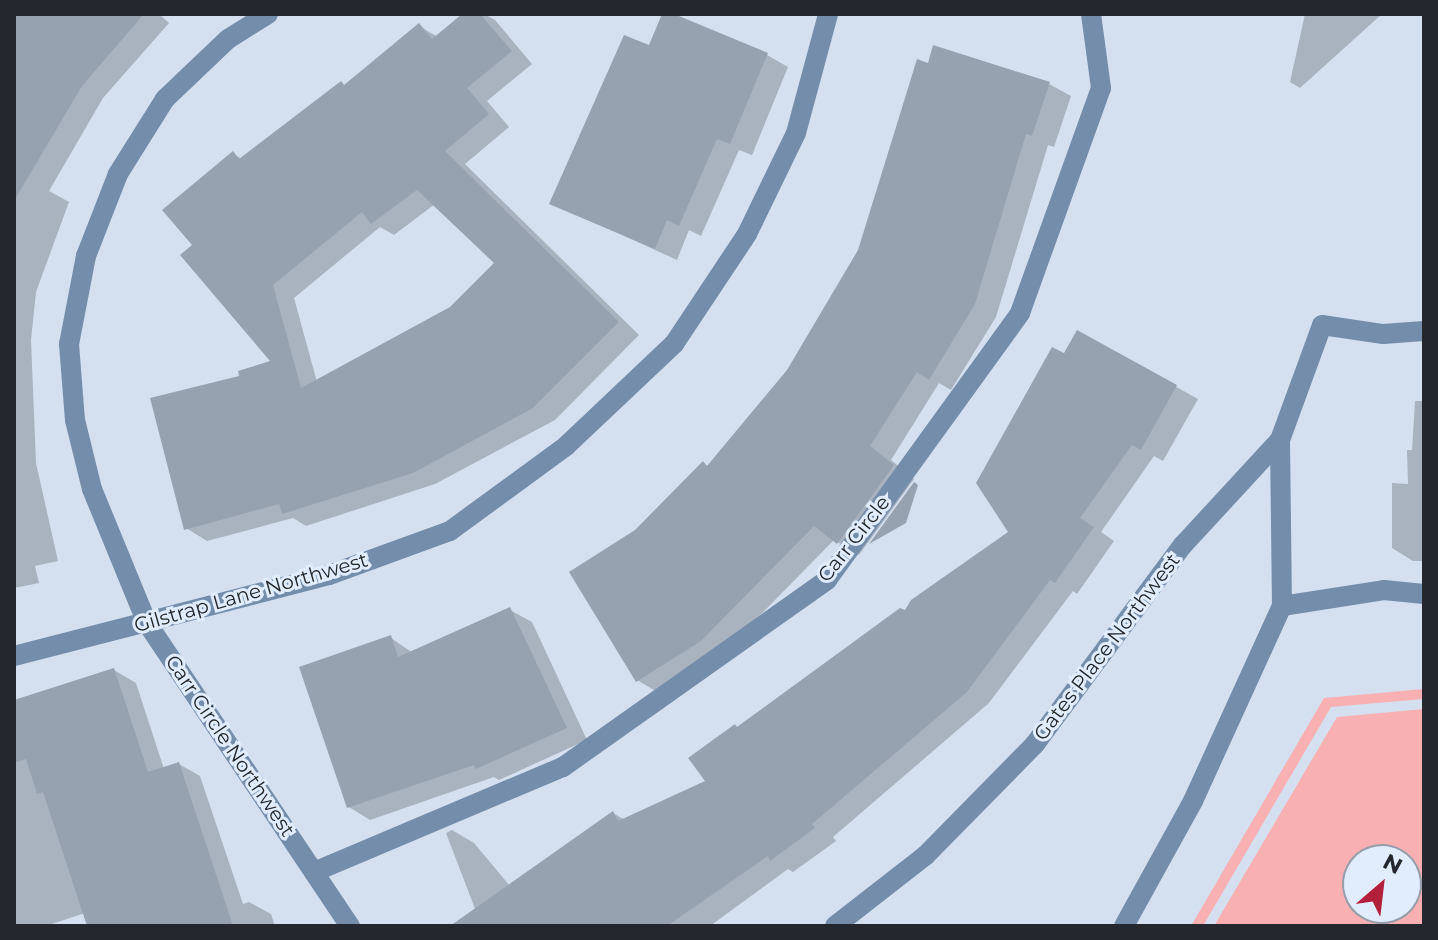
<!DOCTYPE html>
<html>
<head>
<meta charset="utf-8">
<style>
	body { margin:0 }
	#map { position:relative; width:1438px; height:940px; overflow:hidden; background:#d4e0f0; font-family:Montserrat,sans-serif }
	div>[style] { position:absolute }
	.green>* { inset:0; background:#f9b0b2 }
	.shadow>* { inset:0; background:#0003 }
	.building>* { inset:0; background:#97a2b1 }
	.minor>* { height:20px; margin:-10px; padding:0 10px; transform-origin:10px; border-radius:10px; background:#748dab }
	span { translate:-50% -50%; white-space:nowrap; text-align:center; line-height:1.15; -webkit-text-stroke:6px #e1edfd; paint-order:stroke }
	.street-label { font-size:20px; color:#24282e }
	.frame { position:absolute; inset:0; border:16px solid #24282e; pointer-events:none }
	.north { position:absolute; left:1342px; top:844px; width:80px; height:80px; box-sizing:border-box; background:#e1edfd; border:2px solid #959eaa; border-radius:50%; rotate:28deg; font-size:22px; font-weight:700; line-height:32px; text-align:center; color:#24282e }
	.north::after { content:''; display:block; margin:auto; width:28px; height:36px; background:#b2203b; clip-path:polygon(50% 0,100% 100%,50% 72%,0 100%) }
</style>
</head>
<body>
<div id="map">
	<div class="green">
		<i style="clip-path:polygon(1424px 689px,1424px 699px,1331px 707px,1203px 926px,1191px 926px,1324px 698px)"></i>
		<i style="clip-path:polygon(evenodd,1424px 709px,1424px 926px,1214px 926px,1337px 717px,1424px 709px,1358px 860px,1406px 860px,1406px 908px,1358px 908px,1358px 860px)"></i>
	</div>
	<div class="shadow">
		<i style="clip-path:polygon(14px 14px,159px 14px,169px 23px,103px 98px,49px 191px,69px 202px,36px 292px,31px 340px,36px 463px,58px 561px,35px 566px,39px 583px,14px 588px)"></i>
		<i style="clip-path:polygon(evenodd,465px 14px,484px 14px,495px 20px,532px 64px,487px 101px,509px 127px,465px 164px,639px 335px,555px 420px,435px 484px,306px 526px,293px 518px,207px 541px,186px 528px,242px 377px,273px 362px,194px 245px,233px 154px,242px 159px,346px 86px,419px 26px,438px 37px,465px 14px,435px 204px,496px 263px,451px 309px,317px 382px,294px 298px,380px 227px,394px 235px,435px 204px)"></i>
		<i style="clip-path:polygon(664px 14px,767px 55px,788px 67px,752px 155px,739px 150px,701px 236px,689px 230px,677px 260px,552px 203px,650px 48px)"></i>
		<i style="clip-path:polygon(1305px 14px,1382px 14px,1300px 88px,1290px 82px)"></i>
		<i style="clip-path:polygon(1049px 84px,1071px 96px,1054px 147px,1048px 145px,996px 317px,951px 390px,939px 383px,891px 460px,914px 479px,859px 555px,834px 540px,723px 653px,659px 693px,637px 680px,636px 531px,703px 464px,709px 467px)"></i>
		<i style="clip-path:polygon(1078px 332px,1198px 399px,1163px 461px,1154px 456px,1101px 532px,1114px 541px,1077px 594px,1073px 591px,989px 703px,833px 837px,836px 841px,793px 872px,788px 869px,710px 926px,447px 926px,477px 914px,446px 833px,452px 830px,474px 843px,510px 886px,613px 813px,625px 820px,708px 781px,738px 728px,906px 613px,1010px 532px,1065px 356px)"></i>
		<i style="clip-path:polygon(1415px 401px,1424px 401px,1424px 561px,1413px 561px,1392px 548px,1392px 483px,1408px 484px,1407px 450px,1412px 450px)"></i>
		<i style="clip-path:polygon(510px 610px,532px 622px,587px 740px,499px 780px,494px 777px,370px 820px,349px 807px,391px 638px,413px 653px)"></i>
		<i style="clip-path:polygon(114px 670px,136px 683px,164px 769px,179px 764px,200px 776px,243px 904px,249px 902px,271px 914px,275px 926px,125px 926px,118px 902px,46px 926px,14px 926px,14px 702px)"></i>
	</div>
	<div class="building">
		<i style="clip-path:polygon(14px 14px,144px 14px,82px 86px,14px 201px)"></i>
		<i style="clip-path:polygon(evenodd,462px 14px,480px 14px,512px 51px,467px 88px,489px 114px,445px 151px,619px 322px,533px 408px,413px 473px,282px 514px,279px 504px,184px 530px,150px 398px,239px 376px,238px 371px,270px 361px,180px 255px,192px 245px,162px 210px,233px 151px,239px 159px,341px 81px,344px 85px,419px 23px,432px 39px,462px 14px,417px 190px,494px 263px,450px 307px,301px 388px,273px 285px,362px 212px,371px 224px,417px 190px)"></i>
		<i style="clip-path:polygon(662px 14px,674px 14px,768px 53px,730px 144px,717px 139px,679px 226px,667px 220px,655px 249px,549px 204px,624px 35px,649px 45px)"></i>
		<i style="clip-path:polygon(933px 45px,1050px 82px,1032px 136px,1026px 134px,975px 304px,929px 380px,917px 372px,870px 446px,894px 465px,837px 544px,814px 526px,701px 641px,636px 682px,569px 572px,635px 530px,703px 461px,707px 466px,787px 370px,858px 250px,917px 59px,928px 63px)"></i>
		<i style="clip-path:polygon(1077px 330px,1177px 385px,1141px 450px,1132px 445px,1080px 518px,1094px 527px,1055px 583px,1050px 580px,967px 692px,812px 824px,815px 828px,770px 861px,768px 856px,667px 926px,450px 926px,613px 811px,618px 821px,705px 781px,688px 758px,735px 724px,737px 727px,900px 608px,905px 610px,911px 600px,1008px 532px,976px 483px,1052px 347px,1064px 353px)"></i>
		<i style="clip-path:polygon(914px 482px,918px 485px,906px 523px,869px 544px)"></i>
		<i style="clip-path:polygon(510px 607px,567px 728px,476px 769px,474px 765px,347px 808px,299px 667px,391px 635px,398px 657px)"></i>
		<i style="clip-path:polygon(114px 668px,148px 772px,179px 762px,233px 926px,87px 926px,43px 792px,37px 794px,26px 759px,14px 763px,14px 700px)"></i>
	</div>
	<div class="minor">
		<i style="left:268px;top:14px;width:47px;rotate:148deg"></i>
		<i style="left:228px;top:39px;width:87px;rotate:136.4deg"></i>
		<i style="left:165px;top:99px;width:89px;rotate:122.1deg"></i>
		<i style="left:118px;top:174px;width:88px;rotate:111.3deg"></i>
		<i style="left:86px;top:256px;width:90px;rotate:100.9deg"></i>
		<i style="left:69px;top:344px;width:76px;rotate:85.5deg"></i>
		<i style="left:75px;top:420px;width:71px;rotate:76.2deg"></i>
		<i style="left:92px;top:489px;width:145px;rotate:67.7deg"></i>
		<i style="left:147px;top:623px;width:365px;rotate:56.2deg"></i>
		<i style="left:1282px;top:606px;width:103px;rotate:-8.9deg"></i>
		<i style="left:1384px;top:590px;width:40px;rotate:5.7deg"></i>
		<i style="left:14px;top:656px;width:325px;rotate:-14.4deg"></i>
		<i style="left:329px;top:575px;width:129px;rotate:-20deg"></i>
		<i style="left:450px;top:531px;width:144px;rotate:-36.2deg"></i>
		<i style="left:566px;top:446px;width:149px;rotate:-43.4deg"></i>
		<i style="left:674px;top:344px;width:132px;rotate:-56.4deg"></i>
		<i style="left:747px;top:234px;width:112px;rotate:-64.1deg"></i>
		<i style="left:796px;top:133px;width:123px;rotate:-74.9deg"></i>
		<i style="left:314px;top:872px;width:270px;rotate:-22.9deg"></i>
		<i style="left:563px;top:767px;width:324px;rotate:-35.3deg"></i>
		<i style="left:827px;top:580px;width:329px;rotate:-54.1deg"></i>
		<i style="left:1020px;top:313px;width:239px;rotate:-70.2deg"></i>
		<i style="left:1101px;top:88px;width:75px;rotate:-97.7deg"></i>
		<i style="left:835px;top:926px;width:114px;rotate:-37.9deg"></i>
		<i style="left:925px;top:856px;width:157px;rotate:-45.5deg"></i>
		<i style="left:1035px;top:744px;width:248px;rotate:-53.4deg"></i>
		<i style="left:1183px;top:545px;width:143px;rotate:-47.3deg"></i>
		<i style="left:1280px;top:440px;width:122px;rotate:-69.9deg"></i>
		<i style="left:1322px;top:325px;width:62px;rotate:8.4deg"></i>
		<i style="left:1383px;top:334px;width:41px;rotate:-4.2deg"></i>
		<i style="left:1124px;top:926px;width:143px;rotate:-61.1deg"></i>
		<i style="left:1193px;top:801px;width:214px;rotate:-65.5deg"></i>
		<i style="left:1282px;top:606px;width:166px;rotate:-90.7deg"></i>
	</div>
	<div class="street-label">
		<span style="left:854px;top:539px;rotate:-52deg">Carr Circle</span>
		<span style="left:251px;top:593px;rotate:-16deg">Gilstrap Lane Northwest</span>
		<span style="left:1107px;top:647px;rotate:-53deg">Gates Place Northwest</span>
		<span style="left:230px;top:746px;rotate:56deg">Carr Circle Northwest</span>
	</div>
	<div class="frame"></div>
	<div class="north">N</div>
</div>
</body>
</html>
